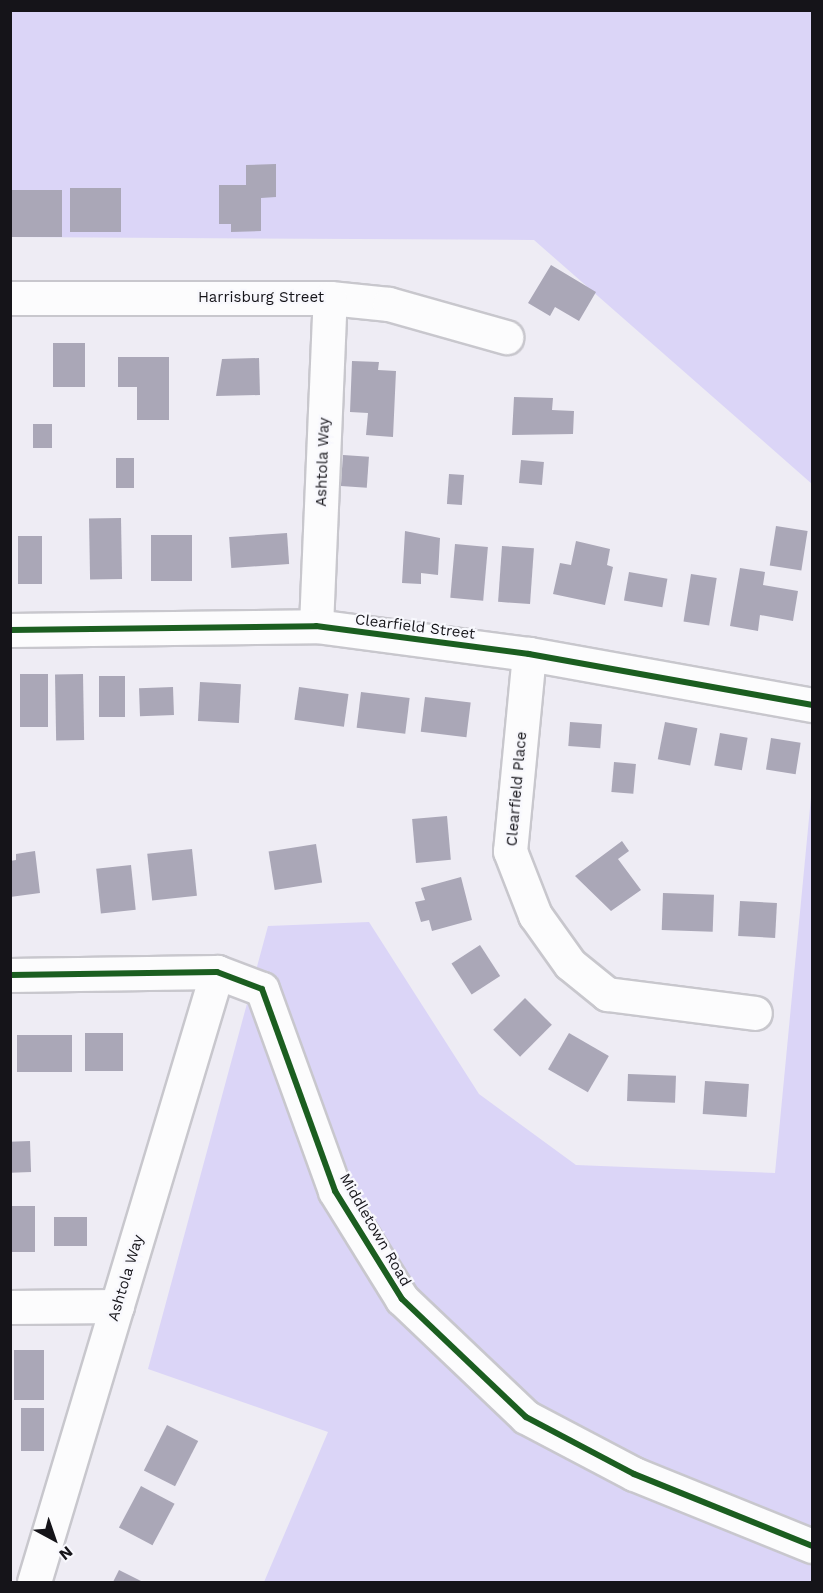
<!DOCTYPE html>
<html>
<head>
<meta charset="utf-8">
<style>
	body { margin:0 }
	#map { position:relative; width:823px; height:1593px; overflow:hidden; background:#eeecf4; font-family:"Work Sans",sans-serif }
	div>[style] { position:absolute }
	.green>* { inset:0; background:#dbd5f7 }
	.building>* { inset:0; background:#aaa7b7; transform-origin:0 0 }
	.roads { filter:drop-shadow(2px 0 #c8c7cd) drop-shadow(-2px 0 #c8c7cd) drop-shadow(0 2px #c8c7cd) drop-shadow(0 -2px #c8c7cd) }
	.minor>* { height:33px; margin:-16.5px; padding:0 16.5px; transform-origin:16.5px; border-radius:16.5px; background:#fcfcfd }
	.cycleway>* { height:6px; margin:-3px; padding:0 3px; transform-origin:3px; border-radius:3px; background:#1b5e20 }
	span { translate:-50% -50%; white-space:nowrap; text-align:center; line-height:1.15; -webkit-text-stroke:4.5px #f8f8fd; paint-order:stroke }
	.street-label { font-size:15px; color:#151419 }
	.frame { position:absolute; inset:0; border:12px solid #151419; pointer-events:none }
	.north { position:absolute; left:24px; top:1509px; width:60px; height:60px; -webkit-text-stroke:4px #f8f8fd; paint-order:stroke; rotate:140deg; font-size:16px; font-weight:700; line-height:24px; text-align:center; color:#151419 }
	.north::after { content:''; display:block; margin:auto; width:21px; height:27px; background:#151419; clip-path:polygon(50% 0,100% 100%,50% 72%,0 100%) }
</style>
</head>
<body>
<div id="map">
	<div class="green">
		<i style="clip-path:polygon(11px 11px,812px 11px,812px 484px,534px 240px,11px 237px)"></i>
		<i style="clip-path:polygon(812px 787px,812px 1582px,264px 1582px,328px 1432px,148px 1369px,268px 926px,369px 922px,479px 1094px,576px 1165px,775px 1173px)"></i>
	</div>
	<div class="building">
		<i style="clip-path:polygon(276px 164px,276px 197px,261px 198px,261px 231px,231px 232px,231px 224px,219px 224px,219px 185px,246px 185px,246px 165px)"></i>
		<i style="left:70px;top:188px;width:51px;height:44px"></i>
		<i style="left:10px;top:190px;width:52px;height:47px"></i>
		<i style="clip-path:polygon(551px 265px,596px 292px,579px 321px,555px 307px,550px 316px,528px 303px)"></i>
		<i style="left:85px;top:343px;width:44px;height:32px;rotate:90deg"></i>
		<i style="clip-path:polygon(118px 357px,169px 357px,169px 420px,137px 420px,137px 387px,118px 387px)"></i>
		<i style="clip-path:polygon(259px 358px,260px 395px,216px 396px,222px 359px)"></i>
		<i style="clip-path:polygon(352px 361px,379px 362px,378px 370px,396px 371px,393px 437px,366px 435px,368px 413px,350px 412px)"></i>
		<i style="clip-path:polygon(514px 397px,553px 398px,552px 410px,574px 411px,573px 434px,512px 435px)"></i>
		<i style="left:33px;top:424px;width:19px;height:24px"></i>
		<i style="left:343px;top:455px;width:26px;height:31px;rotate:4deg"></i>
		<i style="left:116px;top:458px;width:18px;height:30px"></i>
		<i style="left:521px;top:460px;width:23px;height:23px;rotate:5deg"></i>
		<i style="left:449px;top:474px;width:15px;height:30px;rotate:4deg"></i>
		<i style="left:121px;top:518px;width:61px;height:32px;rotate:89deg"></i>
		<i style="left:776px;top:526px;width:32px;height:40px;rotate:9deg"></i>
		<i style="clip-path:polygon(405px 531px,440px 538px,438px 575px,421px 573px,421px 584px,402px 583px)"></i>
		<i style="left:287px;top:533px;width:31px;height:58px;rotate:86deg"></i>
		<i style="left:151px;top:535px;width:41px;height:46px"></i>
		<i style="left:18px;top:536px;width:24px;height:48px"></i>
		<i style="clip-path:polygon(576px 541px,610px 549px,607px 565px,613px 567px,605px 605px,553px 594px,560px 563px,571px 565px)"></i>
		<i style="left:455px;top:544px;width:33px;height:54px;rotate:5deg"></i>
		<i style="left:502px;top:546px;width:32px;height:56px;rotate:4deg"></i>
		<i style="clip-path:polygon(740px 568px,765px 572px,763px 585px,798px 591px,793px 621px,760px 615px,758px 631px,730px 626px)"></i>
		<i style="left:629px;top:572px;width:39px;height:29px;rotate:10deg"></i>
		<i style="left:691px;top:574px;width:26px;height:48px;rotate:9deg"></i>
		<i style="left:20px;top:674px;width:28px;height:53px"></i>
		<i style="left:83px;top:674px;width:66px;height:28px;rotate:89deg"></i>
		<i style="left:99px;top:676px;width:26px;height:41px"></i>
		<i style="left:200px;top:682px;width:41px;height:39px;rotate:3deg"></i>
		<i style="left:173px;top:687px;width:28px;height:34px;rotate:88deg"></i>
		<i style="left:299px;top:687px;width:50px;height:33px;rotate:8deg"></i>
		<i style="left:361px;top:692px;width:49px;height:36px;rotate:7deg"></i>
		<i style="left:425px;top:697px;width:46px;height:35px;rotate:7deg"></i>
		<i style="left:570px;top:722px;width:32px;height:24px;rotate:4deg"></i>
		<i style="left:665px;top:722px;width:33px;height:38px;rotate:11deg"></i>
		<i style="left:720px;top:733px;width:28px;height:33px;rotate:10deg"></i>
		<i style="left:771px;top:738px;width:30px;height:32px;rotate:9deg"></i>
		<i style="left:614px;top:762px;width:22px;height:30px;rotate:5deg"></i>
		<i style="left:447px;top:816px;width:44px;height:35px;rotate:85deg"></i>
		<i style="clip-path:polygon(622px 841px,629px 851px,618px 859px,641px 890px,611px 911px,575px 876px)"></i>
		<i style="left:316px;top:844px;width:39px;height:48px;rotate:81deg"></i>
		<i style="left:192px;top:849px;width:47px;height:45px;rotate:84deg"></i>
		<i style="clip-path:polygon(35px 851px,40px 893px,10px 897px,10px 861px,16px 860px,16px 854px)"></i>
		<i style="left:131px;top:865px;width:45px;height:35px;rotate:84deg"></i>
		<i style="clip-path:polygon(461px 877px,472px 920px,432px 931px,429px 920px,421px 922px,415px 902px,425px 900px,421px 888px)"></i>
		<i style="left:663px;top:893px;width:51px;height:37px;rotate:2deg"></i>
		<i style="left:740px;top:901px;width:37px;height:35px;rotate:3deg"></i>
		<i style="left:480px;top:945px;width:37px;height:34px;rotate:57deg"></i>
		<i style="left:525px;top:998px;width:38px;height:45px;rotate:45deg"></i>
		<i style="left:85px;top:1033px;width:38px;height:38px"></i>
		<i style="left:569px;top:1033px;width:46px;height:42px;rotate:30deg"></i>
		<i style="left:17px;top:1035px;width:55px;height:37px"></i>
		<i style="left:628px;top:1074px;width:48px;height:27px;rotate:2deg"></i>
		<i style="left:705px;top:1081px;width:44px;height:33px;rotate:4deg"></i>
		<i style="left:30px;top:1141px;width:31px;height:20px;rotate:88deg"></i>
		<i style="left:10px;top:1206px;width:25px;height:46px"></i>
		<i style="left:54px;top:1217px;width:33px;height:29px"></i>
		<i style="left:14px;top:1350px;width:30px;height:50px"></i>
		<i style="left:21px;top:1408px;width:23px;height:43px"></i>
		<i style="left:167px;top:1425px;width:35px;height:51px;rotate:27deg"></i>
		<i style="left:141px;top:1486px;width:38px;height:47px;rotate:28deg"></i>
		<i style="clip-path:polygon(119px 1570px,143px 1582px,113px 1582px)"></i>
	</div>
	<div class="roads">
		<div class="minor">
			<i style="left:10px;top:298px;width:320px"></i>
			<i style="left:330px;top:298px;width:59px;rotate:5.8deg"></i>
			<i style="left:389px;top:304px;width:122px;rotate:15.8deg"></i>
			<i style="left:316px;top:626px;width:328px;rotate:-87.6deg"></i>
			<i style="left:10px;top:630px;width:306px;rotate:-0.7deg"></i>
			<i style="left:316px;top:626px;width:215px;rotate:7.5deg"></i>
			<i style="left:529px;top:654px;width:288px;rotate:10.2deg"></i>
			<i style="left:529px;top:654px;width:198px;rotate:95.5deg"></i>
			<i style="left:510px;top:851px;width:69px;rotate:68.7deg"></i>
			<i style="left:535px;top:915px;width:60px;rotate:54.5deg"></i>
			<i style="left:570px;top:964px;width:48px;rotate:39deg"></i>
			<i style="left:607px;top:994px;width:149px;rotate:7.3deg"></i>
			<i style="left:10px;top:975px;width:207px;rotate:-0.8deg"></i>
			<i style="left:217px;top:972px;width:48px;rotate:20.7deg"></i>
			<i style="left:262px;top:989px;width:215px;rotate:70.1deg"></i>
			<i style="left:335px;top:1191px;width:127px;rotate:58.2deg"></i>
			<i style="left:402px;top:1299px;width:171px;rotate:43.6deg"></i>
			<i style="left:526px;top:1417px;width:122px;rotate:27.8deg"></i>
			<i style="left:634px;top:1474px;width:192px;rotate:22deg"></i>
			<i style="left:10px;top:1307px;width:107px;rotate:-0.5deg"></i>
			<i style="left:34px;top:1582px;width:637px;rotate:-73.3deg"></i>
		</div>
	</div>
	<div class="cycleway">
		<i style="left:10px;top:630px;width:306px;rotate:-0.7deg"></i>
		<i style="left:316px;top:626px;width:215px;rotate:7.5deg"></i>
		<i style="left:529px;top:654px;width:288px;rotate:10.2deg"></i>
		<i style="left:10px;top:975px;width:207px;rotate:-0.8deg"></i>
		<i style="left:217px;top:972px;width:48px;rotate:20.7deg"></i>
		<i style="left:262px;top:989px;width:215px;rotate:70.1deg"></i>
		<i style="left:335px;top:1191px;width:127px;rotate:58.2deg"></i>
		<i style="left:402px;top:1299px;width:171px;rotate:43.6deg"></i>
		<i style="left:526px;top:1417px;width:122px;rotate:27.8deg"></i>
		<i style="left:634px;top:1474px;width:192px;rotate:22deg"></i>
	</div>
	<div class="street-label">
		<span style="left:261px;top:298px">Harrisburg Street</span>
		<span style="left:323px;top:462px;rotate:-88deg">Ashtola Way</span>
		<span style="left:415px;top:627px;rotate:7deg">Clearfield Street</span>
		<span style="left:517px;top:789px;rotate:-85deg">Clearfield Place</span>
		<span style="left:375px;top:1230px;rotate:60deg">Middletown Road</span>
		<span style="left:126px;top:1278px;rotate:-73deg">Ashtola Way</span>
	</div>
	<div class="frame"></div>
	<div class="north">N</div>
</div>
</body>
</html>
